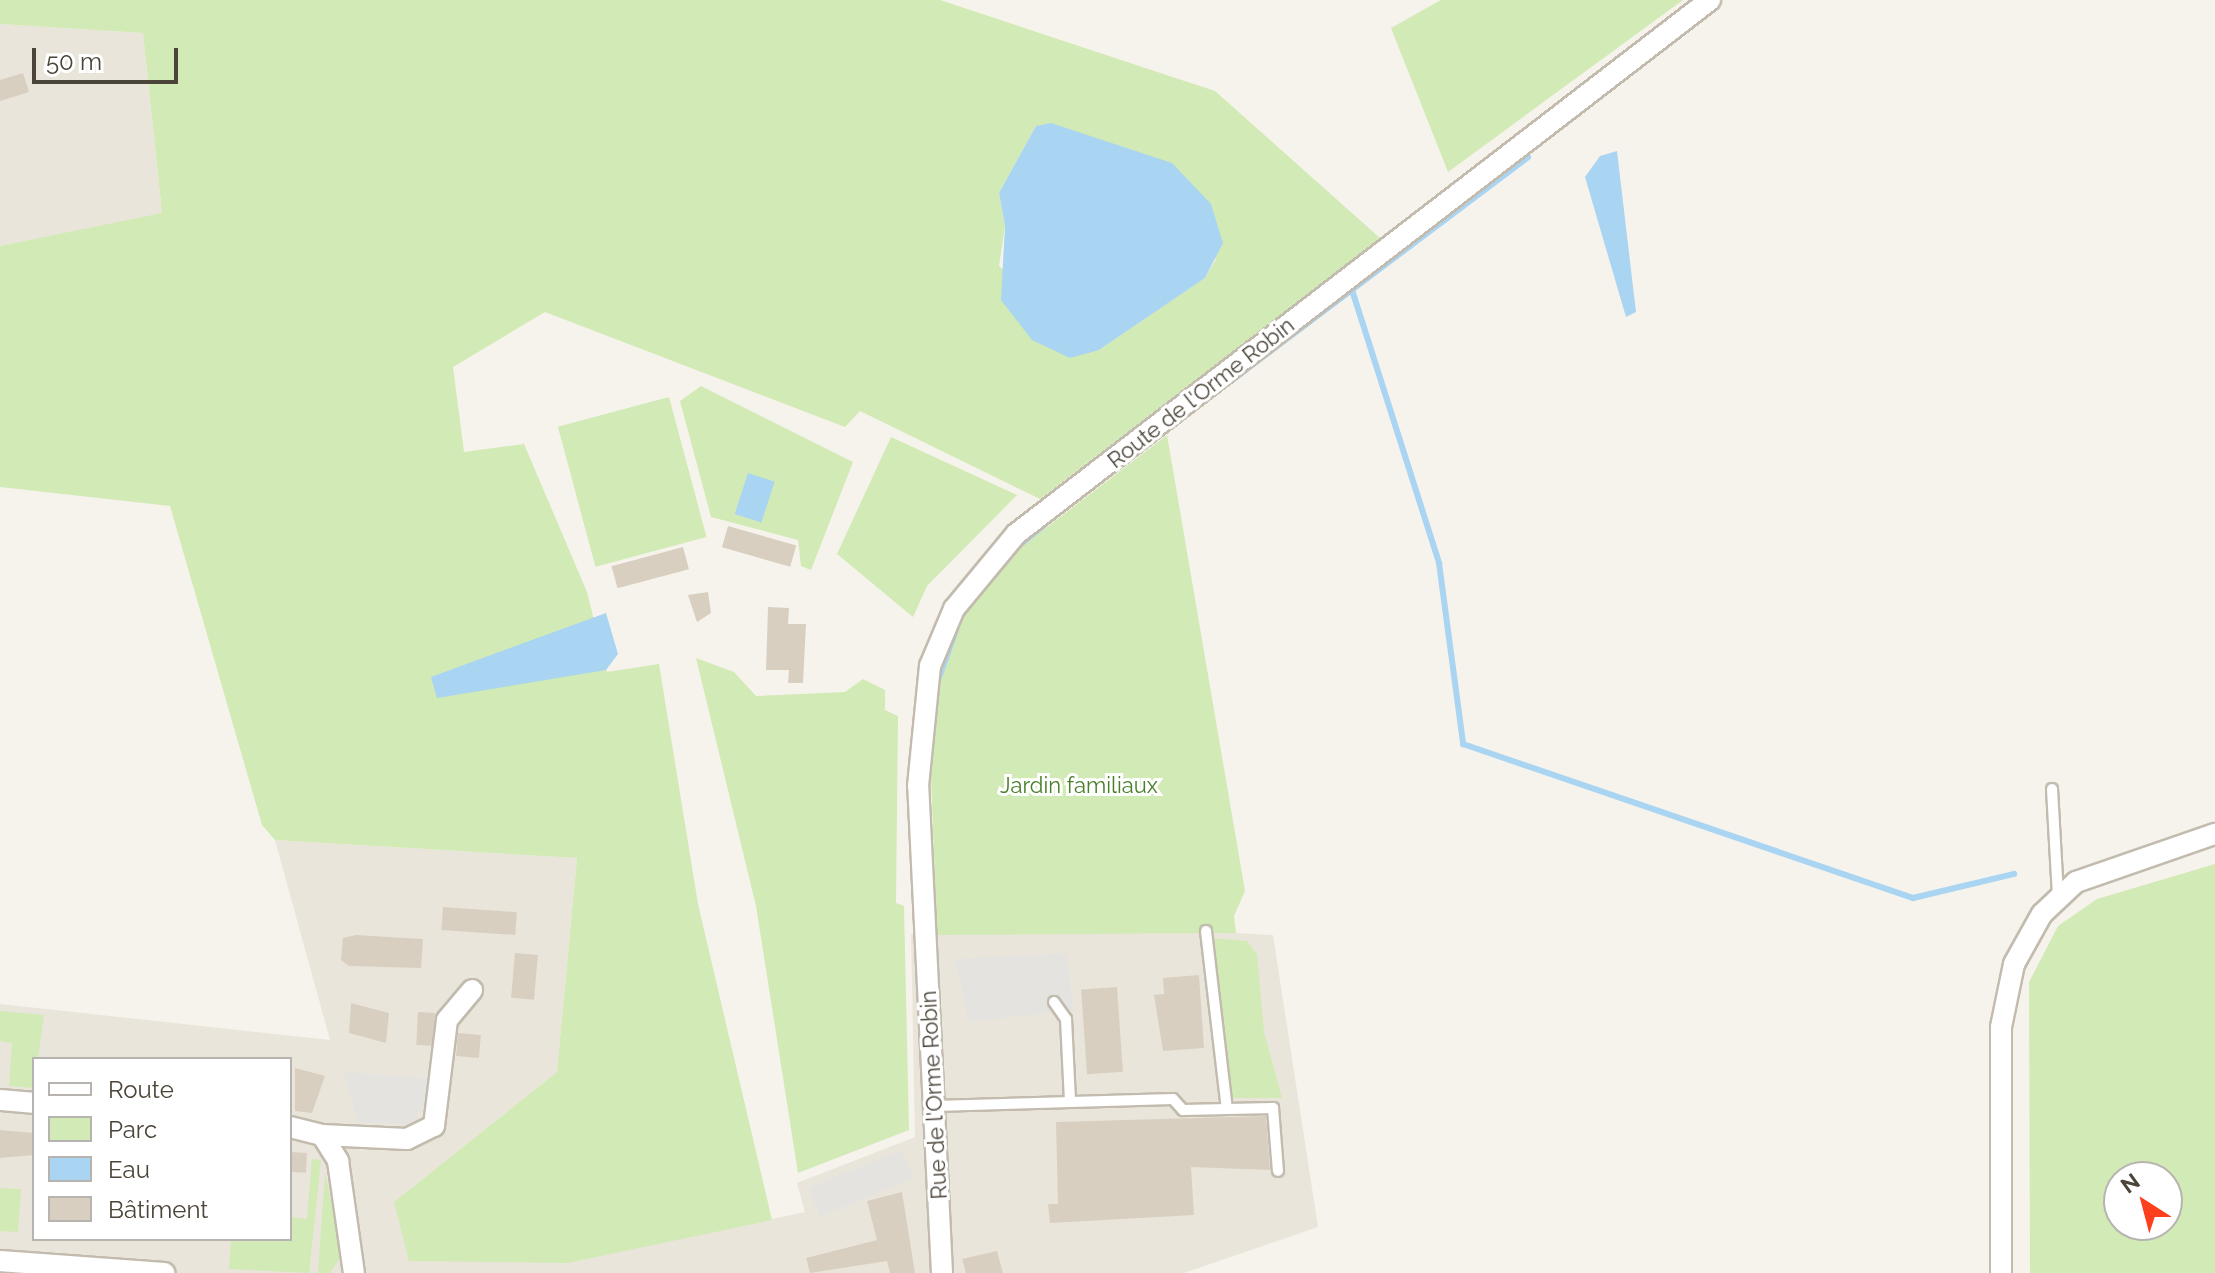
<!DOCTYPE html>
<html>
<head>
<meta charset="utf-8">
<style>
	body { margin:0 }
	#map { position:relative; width:2215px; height:1273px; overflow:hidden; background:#f6f3ec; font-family:Raleway,sans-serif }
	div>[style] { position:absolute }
	.residential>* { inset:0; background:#eae5da }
	.green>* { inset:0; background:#d2eab5; transform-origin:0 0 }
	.parking>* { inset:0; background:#e5e3e0; transform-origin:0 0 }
	.water>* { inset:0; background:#a9d4f2; transform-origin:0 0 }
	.stream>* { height:6px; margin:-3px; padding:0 3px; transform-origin:3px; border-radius:3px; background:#a9d4f2 }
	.building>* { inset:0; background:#d8cfc1; transform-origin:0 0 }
	.roads { filter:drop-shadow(2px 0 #c2bbae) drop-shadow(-2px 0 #c2bbae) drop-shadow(0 2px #c2bbae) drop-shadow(0 -2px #c2bbae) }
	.lane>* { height:10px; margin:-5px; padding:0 5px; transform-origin:5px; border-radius:5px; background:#fff }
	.street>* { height:20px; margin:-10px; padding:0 10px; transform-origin:10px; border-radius:10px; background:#fff }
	span { translate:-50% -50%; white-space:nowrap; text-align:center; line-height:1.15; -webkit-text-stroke:6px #fff; paint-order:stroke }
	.street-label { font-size:22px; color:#4b4439 }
	.park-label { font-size:22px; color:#4a7f2a }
	.legend { position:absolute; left:32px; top:1057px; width:260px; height:184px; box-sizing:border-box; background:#fff; border:2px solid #b7b4b0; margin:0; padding:10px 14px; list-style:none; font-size:24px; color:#4b4439 }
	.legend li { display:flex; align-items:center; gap:16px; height:40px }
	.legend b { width:40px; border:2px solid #b7b4b0 }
	.north { position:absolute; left:2103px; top:1161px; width:80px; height:80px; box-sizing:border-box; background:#fff; border:2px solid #b7b4b0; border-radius:50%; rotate:324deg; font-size:22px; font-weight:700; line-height:32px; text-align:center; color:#4b4439 }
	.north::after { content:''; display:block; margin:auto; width:28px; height:36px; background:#fc3f1d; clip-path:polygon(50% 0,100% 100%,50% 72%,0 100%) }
	.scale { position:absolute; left:32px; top:48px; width:146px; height:36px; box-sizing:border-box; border:4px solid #4b4439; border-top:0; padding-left:10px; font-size:24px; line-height:28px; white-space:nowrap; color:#4b4439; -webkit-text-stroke:6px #fff; paint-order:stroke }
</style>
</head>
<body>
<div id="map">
	<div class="residential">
		<i style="clip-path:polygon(0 24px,143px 33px,162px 214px,0 246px)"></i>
		<i style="clip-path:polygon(evenodd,275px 840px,577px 858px,557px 1072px,394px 1202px,568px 1263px,805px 1212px,797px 1183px,915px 1137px,911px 934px,1236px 933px,1273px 935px,1318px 1227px,1184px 1273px,0 1273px,0 1004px,330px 1040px,275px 840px,34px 1059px,290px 1059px,290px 1239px,34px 1239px,34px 1059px)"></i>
	</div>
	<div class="green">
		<i style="clip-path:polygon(evenodd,0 0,940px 0,1215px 91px,1380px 238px,1040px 499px,860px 411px,845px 427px,545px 312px,453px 367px,464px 452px,524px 444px,587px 592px,607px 672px,659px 664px,698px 904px,772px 1220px,568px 1263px,409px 1261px,394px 1202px,557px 1072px,577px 858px,275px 840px,262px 825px,170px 506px,0 487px,0 246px,162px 213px,143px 33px,0 24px,0 0,1036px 126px,1216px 259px,1205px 278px,1099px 350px,999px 266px,1005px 226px,999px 193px,1036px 126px)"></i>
		<i style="clip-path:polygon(1441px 0,1683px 0,1448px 172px,1391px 28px)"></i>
		<i style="clip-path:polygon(701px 386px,853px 462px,811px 570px,801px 566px,798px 540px,711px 517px,680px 401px)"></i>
		<i style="left:669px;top:397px;width:145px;height:115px;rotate:75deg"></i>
		<i style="clip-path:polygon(1167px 435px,1245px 891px,1234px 916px,1236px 933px,937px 935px,930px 750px,942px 672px,966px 612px,1012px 554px)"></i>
		<i style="clip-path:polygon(891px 437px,1017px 495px,927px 586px,913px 617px,837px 554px)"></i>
		<i style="clip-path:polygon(696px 658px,734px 672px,756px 696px,845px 692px,863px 679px,885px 690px,885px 710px,898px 716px,896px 903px,904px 906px,909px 1130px,798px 1173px,756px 906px)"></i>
		<i style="clip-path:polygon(evenodd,2215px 864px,2215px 1273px,2030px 1273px,2029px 982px,2058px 926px,2097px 899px,2215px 864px,2119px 1177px,2167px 1177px,2167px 1225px,2119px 1225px,2119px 1177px)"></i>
		<i style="clip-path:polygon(1210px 938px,1247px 941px,1257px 954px,1264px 1032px,1282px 1098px,1231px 1098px)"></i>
		<i style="clip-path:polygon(0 1011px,44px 1015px,34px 1088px,9px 1086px,12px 1043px,0 1041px)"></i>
		<i style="clip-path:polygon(312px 1159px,321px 1160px,309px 1273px,229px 1269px,231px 1239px,290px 1239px,290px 1217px,307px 1219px)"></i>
		<i style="clip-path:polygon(325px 1174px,343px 1254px,330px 1273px,318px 1273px)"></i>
		<i style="clip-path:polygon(0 1188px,21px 1189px,18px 1232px,0 1231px)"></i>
	</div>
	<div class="parking">
		<i style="clip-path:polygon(1067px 953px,1073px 1010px,969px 1022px,955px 959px)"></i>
		<i style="clip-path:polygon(344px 1072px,432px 1079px,430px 1111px,417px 1112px,416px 1125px,357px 1122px)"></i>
		<i style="left:902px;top:1150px;width:31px;height:101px;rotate:68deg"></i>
	</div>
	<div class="water">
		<i style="clip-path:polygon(1051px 123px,1172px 163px,1211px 204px,1223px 243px,1205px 278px,1099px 350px,1070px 358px,1032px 340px,1001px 300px,1005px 226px,999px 193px,1036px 126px)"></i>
		<i style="clip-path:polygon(1617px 151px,1636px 312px,1626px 317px,1585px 177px,1600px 156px)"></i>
		<i style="left:748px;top:473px;width:28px;height:43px;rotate:18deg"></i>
		<i style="clip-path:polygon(606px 613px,618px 654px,606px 670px,437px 698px,431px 677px)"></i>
	</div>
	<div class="stream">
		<i style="left:1352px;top:290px;width:287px;rotate:72.3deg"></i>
		<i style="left:1439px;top:563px;width:183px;rotate:82.4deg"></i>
		<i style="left:1463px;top:744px;width:476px;rotate:18.9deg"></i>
		<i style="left:1913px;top:898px;width:104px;rotate:-13.4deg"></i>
		<i style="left:1231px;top:381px;width:372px;rotate:-37deg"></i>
		<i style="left:1016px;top:548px;width:36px;rotate:-39deg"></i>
		<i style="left:938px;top:680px;width:53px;rotate:-70.2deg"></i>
	</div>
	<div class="building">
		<i style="clip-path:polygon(23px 73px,29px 92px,0 101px,0 80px)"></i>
		<i style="left:728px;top:526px;width:71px;height:22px;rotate:16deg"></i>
		<i style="left:683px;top:547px;width:23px;height:74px;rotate:75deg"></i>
		<i style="clip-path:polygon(708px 592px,711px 613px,697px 622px,688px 595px)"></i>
		<i style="clip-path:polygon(768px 607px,789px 608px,788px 624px,806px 624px,803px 683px,788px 683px,789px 670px,766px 670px)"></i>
		<i style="left:443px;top:907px;width:74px;height:23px;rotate:4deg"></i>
		<i style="clip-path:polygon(356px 935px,423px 939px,421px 968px,349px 966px,341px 960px,343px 938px)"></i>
		<i style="left:515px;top:953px;width:23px;height:45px;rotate:5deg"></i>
		<i style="clip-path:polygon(1199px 975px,1204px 1048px,1163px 1051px,1154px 995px,1164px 994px,1163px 978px)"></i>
		<i style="left:1117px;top:987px;width:85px;height:36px;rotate:86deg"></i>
		<i style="clip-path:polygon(351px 1003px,389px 1013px,386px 1043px,349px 1033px)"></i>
		<i style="left:418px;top:1012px;width:17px;height:33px;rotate:3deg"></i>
		<i style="left:458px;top:1033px;width:23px;height:23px;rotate:5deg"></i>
		<i style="clip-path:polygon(295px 1068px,325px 1076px,312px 1113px,295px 1111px)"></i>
		<i style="clip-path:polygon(1266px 1116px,1270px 1170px,1191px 1167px,1194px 1215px,1050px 1223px,1048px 1204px,1058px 1204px,1056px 1122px)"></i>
		<i style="clip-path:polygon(0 1130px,34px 1133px,34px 1155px,0 1158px)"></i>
		<i style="left:290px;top:1152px;width:17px;height:20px;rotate:3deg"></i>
		<i style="clip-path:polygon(902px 1192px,915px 1273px,890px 1273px,887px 1261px,810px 1273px,806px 1258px,877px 1240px,867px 1201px)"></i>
		<i style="clip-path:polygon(997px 1251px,1003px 1273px,966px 1273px,962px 1259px)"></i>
	</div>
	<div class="roads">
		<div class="lane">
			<i style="left:2052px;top:789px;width:107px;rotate:86.8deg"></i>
			<i style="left:1206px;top:931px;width:179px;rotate:83.3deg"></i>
			<i style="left:1054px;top:1002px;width:21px;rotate:55deg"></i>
			<i style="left:1066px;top:1019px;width:83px;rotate:87.2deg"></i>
			<i style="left:935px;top:1106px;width:238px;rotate:-1.7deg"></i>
			<i style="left:1173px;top:1099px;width:15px;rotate:48deg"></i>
			<i style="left:1183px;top:1110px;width:90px;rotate:-1.3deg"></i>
			<i style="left:1273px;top:1108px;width:63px;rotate:85.5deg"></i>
		</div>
		<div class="street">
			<i style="left:0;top:1100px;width:34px;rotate:5deg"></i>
			<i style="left:290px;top:1127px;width:33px;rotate:14deg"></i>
			<i style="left:322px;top:1135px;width:31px;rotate:58deg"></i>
			<i style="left:338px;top:1161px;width:113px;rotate:81.9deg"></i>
			<i style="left:322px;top:1135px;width:85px;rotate:2.7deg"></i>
			<i style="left:407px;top:1139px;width:30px;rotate:-26deg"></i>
			<i style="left:434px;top:1126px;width:107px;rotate:-83deg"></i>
			<i style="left:447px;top:1020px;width:39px;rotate:-50deg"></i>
			<i style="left:0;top:1261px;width:165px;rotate:4.2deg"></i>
			<i style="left:942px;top:1273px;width:488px;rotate:-92.8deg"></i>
			<i style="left:918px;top:786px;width:121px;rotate:-84.3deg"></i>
			<i style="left:930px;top:666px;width:62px;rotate:-67.2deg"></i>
			<i style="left:954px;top:609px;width:97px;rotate:-50.4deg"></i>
			<i style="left:1016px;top:534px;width:876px;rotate:-37.58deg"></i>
			<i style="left:2001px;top:1273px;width:246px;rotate:-90deg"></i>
			<i style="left:2001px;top:1027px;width:64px;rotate:-78.3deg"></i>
			<i style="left:2014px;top:964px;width:57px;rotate:-60.8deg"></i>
			<i style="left:2042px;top:914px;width:47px;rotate:-43.3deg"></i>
			<i style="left:2076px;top:882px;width:147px;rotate:-19.1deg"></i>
		</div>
	</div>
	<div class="street-label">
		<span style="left:1201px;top:393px;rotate:-38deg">Route de l'Orme Robin</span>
		<span style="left:934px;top:1095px;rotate:-93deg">Rue de l'Orme Robin</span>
	</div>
	<div class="park-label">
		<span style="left:1079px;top:786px">Jardin familiaux</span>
	</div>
	<ul class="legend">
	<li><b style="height:10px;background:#fff"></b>Route</li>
	<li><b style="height:22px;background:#d2eab5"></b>Parc</li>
	<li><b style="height:22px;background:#a9d4f2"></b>Eau</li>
	<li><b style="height:22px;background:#d8cfc1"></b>Bâtiment</li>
	</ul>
	<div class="north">N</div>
	<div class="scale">50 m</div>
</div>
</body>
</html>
